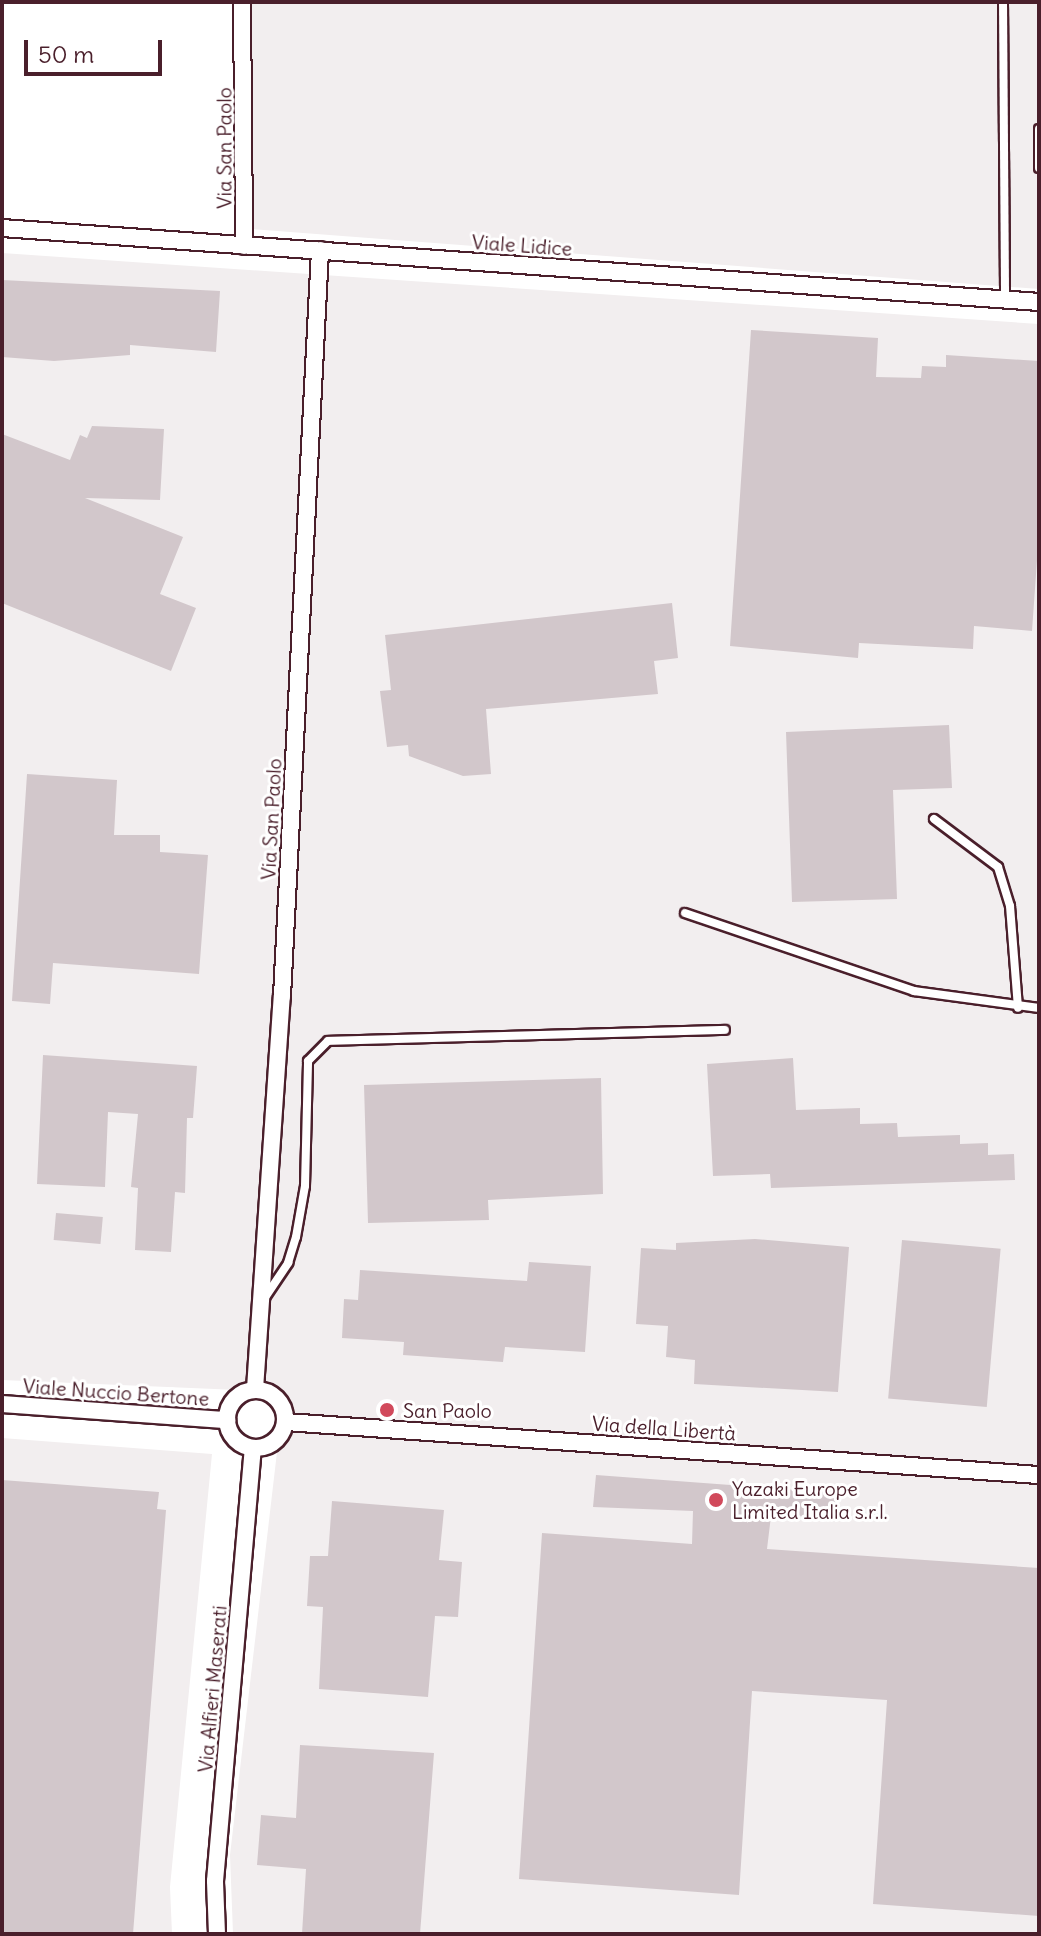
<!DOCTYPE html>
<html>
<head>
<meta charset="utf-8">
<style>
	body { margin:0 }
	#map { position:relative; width:1041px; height:1936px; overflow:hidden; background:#fff; font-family:Delius,sans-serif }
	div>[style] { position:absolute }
	.built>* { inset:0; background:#f2eeef }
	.building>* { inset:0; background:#d2c7cb; transform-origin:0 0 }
	.roads { filter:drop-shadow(2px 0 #4a1f2b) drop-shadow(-2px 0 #4a1f2b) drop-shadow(0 2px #4a1f2b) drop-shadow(0 -2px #4a1f2b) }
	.lane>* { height:8px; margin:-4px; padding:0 4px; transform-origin:4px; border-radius:4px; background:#fff }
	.street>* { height:16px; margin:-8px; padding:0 8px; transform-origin:8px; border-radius:8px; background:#fff }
	.street>.ring { margin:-8px; padding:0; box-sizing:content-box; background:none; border:16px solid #fff; border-radius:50% }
	.dots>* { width:22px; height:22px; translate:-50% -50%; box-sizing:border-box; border:4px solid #fff; border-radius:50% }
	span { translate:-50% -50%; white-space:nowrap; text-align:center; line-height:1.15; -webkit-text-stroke:6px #fff; paint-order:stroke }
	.street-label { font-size:20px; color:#4a1f2b }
	.poi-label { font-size:20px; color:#4a1f2b }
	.left { translate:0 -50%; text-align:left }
	.frame { position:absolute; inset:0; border:4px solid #4a1f2b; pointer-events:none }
	.scale { position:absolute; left:24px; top:40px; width:138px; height:36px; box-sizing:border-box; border:4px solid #4a1f2b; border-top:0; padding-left:10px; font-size:24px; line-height:28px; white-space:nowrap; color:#4a1f2b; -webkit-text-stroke:6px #fff; paint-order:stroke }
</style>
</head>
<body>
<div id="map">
	<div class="built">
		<i style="clip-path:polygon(252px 2px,1039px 2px,1039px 289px,252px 229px)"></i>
		<i style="clip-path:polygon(2px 253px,1039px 324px,1039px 1934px,233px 1934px,230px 1855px,284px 1392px,2px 1380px)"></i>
		<i style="clip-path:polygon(2px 1438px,212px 1454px,170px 1887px,172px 1934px,2px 1934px)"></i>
	</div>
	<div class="building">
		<i style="clip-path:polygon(2px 280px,220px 291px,216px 352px,130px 345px,130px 355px,54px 361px,2px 357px)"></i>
		<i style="clip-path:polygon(751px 330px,878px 338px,876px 377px,921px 378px,922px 366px,946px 367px,946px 355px,1039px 361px,1039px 532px,1032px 631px,974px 626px,973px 649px,859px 643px,858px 658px,730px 646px)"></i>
		<i style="clip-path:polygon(92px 426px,164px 429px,160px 500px,85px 498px,183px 537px,160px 594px,196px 608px,171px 671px,2px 603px,2px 434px,70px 460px,80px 435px,87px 438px)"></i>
		<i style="clip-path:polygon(672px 603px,678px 658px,654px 661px,658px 694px,486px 709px,491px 774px,463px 776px,409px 756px,408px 745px,387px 747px,380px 691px,391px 690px,385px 635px)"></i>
		<i style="clip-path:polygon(949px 725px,952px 788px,893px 790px,897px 899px,792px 902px,786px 732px)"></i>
		<i style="clip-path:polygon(27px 774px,117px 780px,114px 835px,160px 835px,160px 852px,208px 855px,199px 974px,53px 963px,50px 1004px,12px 1001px)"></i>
		<i style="clip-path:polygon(43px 1055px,197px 1066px,193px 1118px,187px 1118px,185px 1193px,175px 1192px,171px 1252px,135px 1250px,138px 1188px,131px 1187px,138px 1114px,108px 1112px,105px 1187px,37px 1184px)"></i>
		<i style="clip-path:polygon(793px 1058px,796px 1110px,860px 1108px,860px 1124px,897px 1123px,898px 1137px,960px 1135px,960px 1144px,988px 1143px,988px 1155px,1014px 1154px,1015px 1180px,771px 1188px,770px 1174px,713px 1176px,707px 1064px)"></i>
		<i style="clip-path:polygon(601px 1078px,603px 1194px,488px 1200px,489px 1220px,368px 1223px,364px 1085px)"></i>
		<i style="left:56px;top:1213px;width:47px;height:27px;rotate:5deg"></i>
		<i style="clip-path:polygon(755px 1239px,849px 1247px,838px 1392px,694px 1384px,695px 1360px,666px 1357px,668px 1326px,636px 1324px,641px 1248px,676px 1250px,676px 1243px)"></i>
		<i style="left:902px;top:1240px;width:99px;height:159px;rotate:5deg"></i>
		<i style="clip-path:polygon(529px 1262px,591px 1266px,585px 1352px,505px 1347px,503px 1362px,403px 1355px,404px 1342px,342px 1338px,344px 1299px,358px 1300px,360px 1270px,527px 1281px)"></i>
		<i style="clip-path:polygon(596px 1475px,838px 1493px,835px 1522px,771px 1516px,767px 1549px,1039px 1568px,1039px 1916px,873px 1904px,887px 1700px,752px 1691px,739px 1895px,519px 1879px,542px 1533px,692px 1544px,693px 1511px,593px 1507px)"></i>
		<i style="clip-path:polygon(2px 1480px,159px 1492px,157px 1509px,166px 1510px,133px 1934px,2px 1934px)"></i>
		<i style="clip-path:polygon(332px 1501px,444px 1510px,439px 1560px,462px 1562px,458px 1617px,435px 1616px,428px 1697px,319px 1689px,323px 1607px,307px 1606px,310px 1556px,328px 1556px)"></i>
		<i style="clip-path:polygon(300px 1745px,434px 1753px,420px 1934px,302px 1934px,306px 1869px,257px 1865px,261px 1815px,296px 1818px)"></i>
	</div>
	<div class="roads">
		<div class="lane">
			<i style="left:1003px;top:2px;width:297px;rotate:89.6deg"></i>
			<i style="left:1039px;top:129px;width:39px;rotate:90deg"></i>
			<i style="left:934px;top:819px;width:80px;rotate:36.9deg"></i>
			<i style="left:998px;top:867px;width:41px;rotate:72.9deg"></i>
			<i style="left:1010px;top:906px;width:102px;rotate:85.5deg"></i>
			<i style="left:685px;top:913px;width:242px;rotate:18.8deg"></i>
			<i style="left:914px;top:991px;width:126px;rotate:7.7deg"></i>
			<i style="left:266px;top:1296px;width:40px;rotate:-56deg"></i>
			<i style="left:288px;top:1263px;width:27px;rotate:-73deg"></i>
			<i style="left:296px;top:1237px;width:52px;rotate:-80deg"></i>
			<i style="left:305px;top:1186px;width:125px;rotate:-88.6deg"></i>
			<i style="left:308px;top:1061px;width:28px;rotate:-45deg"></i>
			<i style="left:328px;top:1041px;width:397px;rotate:-1.6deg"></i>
		</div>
		<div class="street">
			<i style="left:242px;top:2px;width:244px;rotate:89.5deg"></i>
			<i style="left:2px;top:228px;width:1040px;rotate:4.08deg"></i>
			<i style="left:255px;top:1389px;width:394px;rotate:-86.1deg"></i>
			<i style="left:282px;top:996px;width:747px;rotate:-87.08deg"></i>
			<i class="ring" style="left:227px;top:1390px;width:42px;height:42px"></i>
			<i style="left:2px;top:1404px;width:226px;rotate:4.1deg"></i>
			<i style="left:286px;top:1422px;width:755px;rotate:4.03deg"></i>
			<i style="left:217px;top:1934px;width:53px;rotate:-92.2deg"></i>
			<i style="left:215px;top:1881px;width:434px;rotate:-85deg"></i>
		</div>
	</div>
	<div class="dots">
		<i style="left:387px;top:1410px;background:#d1495b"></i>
		<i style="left:716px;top:1500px;background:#d1495b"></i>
	</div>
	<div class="street-label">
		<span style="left:224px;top:148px;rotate:-90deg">Via San Paolo</span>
		<span style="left:522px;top:245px;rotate:4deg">Viale Lidice</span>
		<span style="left:271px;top:819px;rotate:-87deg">Via San Paolo</span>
		<span style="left:116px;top:1392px;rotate:4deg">Viale Nuccio Bertone</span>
		<span style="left:664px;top:1428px;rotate:4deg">Via della Libertà</span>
		<span style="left:212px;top:1689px;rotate:-85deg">Via Alfieri Maserati</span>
	</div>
	<div class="poi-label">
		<span class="left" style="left:403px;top:1410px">San Paolo</span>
		<span class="left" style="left:732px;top:1500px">Yazaki Europe<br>Limited Italia s.r.l.</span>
	</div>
	<div class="frame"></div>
	<div class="scale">50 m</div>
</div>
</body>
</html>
